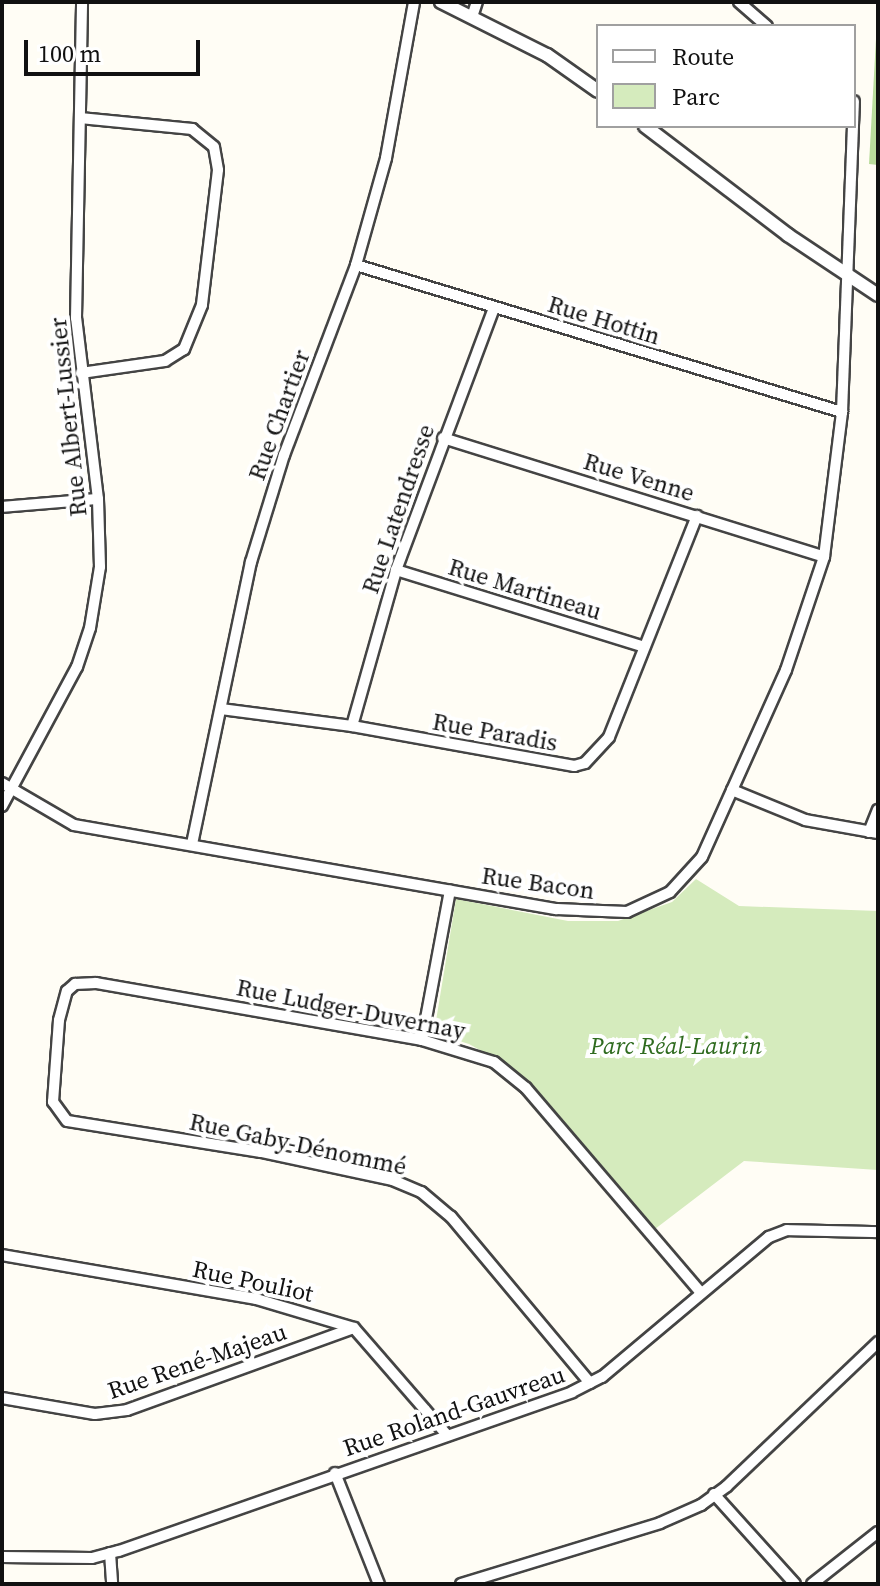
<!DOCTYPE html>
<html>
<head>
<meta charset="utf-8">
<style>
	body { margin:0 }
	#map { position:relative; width:880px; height:1586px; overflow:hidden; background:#fffdf5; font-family:"Source Serif 4",serif }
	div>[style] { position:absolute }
	.green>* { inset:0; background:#d5ebbd }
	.forest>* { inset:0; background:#b9dc9c }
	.roads { filter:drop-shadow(2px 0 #444) drop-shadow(-2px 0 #444) drop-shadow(0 2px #444) drop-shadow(0 -2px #444) }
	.minor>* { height:10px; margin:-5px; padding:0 5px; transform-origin:5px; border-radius:5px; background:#fff }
	.tertiary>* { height:12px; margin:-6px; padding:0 6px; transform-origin:6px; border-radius:6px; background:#fff }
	span { translate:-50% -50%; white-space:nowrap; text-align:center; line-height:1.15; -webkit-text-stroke:8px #fff; paint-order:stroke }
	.street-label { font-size:24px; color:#111 }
	.park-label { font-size:24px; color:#2f6b1f; font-style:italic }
	.frame { position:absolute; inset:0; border:4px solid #111; pointer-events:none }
	.legend { position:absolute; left:596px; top:24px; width:260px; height:104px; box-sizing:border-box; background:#fff; border:2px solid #a0a0a0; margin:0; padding:10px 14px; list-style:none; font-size:24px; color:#111 }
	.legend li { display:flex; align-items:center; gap:16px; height:40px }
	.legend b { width:40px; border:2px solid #a0a0a0 }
	.scale { position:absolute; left:24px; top:40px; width:176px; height:36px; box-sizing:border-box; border:4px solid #111; border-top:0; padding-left:10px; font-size:24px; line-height:28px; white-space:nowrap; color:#111; -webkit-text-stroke:6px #fff; paint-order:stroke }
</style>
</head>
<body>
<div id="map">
	<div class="green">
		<i style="clip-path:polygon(696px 879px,739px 906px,878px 911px,878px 1170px,744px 1161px,655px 1229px,514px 1069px,469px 1044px,434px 1033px,456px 899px,568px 921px,618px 921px,672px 902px)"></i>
	</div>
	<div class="forest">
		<i style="clip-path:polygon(878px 3px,878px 165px,869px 164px)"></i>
	</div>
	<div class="roads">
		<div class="minor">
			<i style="left:739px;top:2px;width:37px;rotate:41deg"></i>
			<i style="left:472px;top:17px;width:16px;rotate:-72deg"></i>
			<i style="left:80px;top:118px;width:113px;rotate:5.6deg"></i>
			<i style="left:192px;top:129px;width:28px;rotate:39deg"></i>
			<i style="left:214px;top:147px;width:23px;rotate:80deg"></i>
			<i style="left:218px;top:170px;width:136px;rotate:96.8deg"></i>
			<i style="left:202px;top:305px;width:48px;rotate:112.2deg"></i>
			<i style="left:184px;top:349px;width:22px;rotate:148deg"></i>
			<i style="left:165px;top:361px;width:85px;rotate:171.9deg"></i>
			<i style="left:356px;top:265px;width:508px;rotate:16.83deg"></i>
			<i style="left:443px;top:438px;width:399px;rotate:17.3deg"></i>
			<i style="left:2px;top:507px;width:96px;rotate:-4.8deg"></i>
			<i style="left:396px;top:570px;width:257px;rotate:17.2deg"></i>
			<i style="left:221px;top:709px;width:132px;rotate:7.4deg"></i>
			<i style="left:352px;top:726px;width:226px;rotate:10.2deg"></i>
			<i style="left:574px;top:766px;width:11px;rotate:-15deg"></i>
			<i style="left:585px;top:763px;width:35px;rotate:-47deg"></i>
			<i style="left:609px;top:737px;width:238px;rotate:-68.3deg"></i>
			<i style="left:352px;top:726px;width:162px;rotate:-74.2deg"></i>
			<i style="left:396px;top:570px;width:280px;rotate:-69.5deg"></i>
			<i style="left:2px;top:783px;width:83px;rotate:30.3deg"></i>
			<i style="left:74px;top:825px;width:490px;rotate:9.9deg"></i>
			<i style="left:557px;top:909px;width:70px;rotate:2.5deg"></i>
			<i style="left:627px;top:912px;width:47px;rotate:-24.9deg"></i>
			<i style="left:670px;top:892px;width:47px;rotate:-47.6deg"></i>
			<i style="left:702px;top:857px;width:205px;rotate:-65.8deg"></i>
			<i style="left:786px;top:670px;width:119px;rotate:-71.4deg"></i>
			<i style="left:824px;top:557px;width:146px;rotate:-82.9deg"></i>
			<i style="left:842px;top:412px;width:311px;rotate:-87.8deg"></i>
			<i style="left:732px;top:790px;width:79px;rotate:22.3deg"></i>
			<i style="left:805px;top:820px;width:74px;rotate:10.1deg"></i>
			<i style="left:2px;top:806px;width:158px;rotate:-61.7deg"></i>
			<i style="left:77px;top:667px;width:41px;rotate:-71.6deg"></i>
			<i style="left:90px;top:628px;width:62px;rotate:-80.7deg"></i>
			<i style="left:100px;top:567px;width:68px;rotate:-91.7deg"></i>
			<i style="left:98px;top:499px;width:182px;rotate:-96.9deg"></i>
			<i style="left:76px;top:318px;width:316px;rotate:-88.9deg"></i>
			<i style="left:869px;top:832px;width:24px;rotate:-68deg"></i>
			<i style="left:192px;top:844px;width:288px;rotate:-78.2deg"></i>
			<i style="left:251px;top:562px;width:112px;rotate:-72.9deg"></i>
			<i style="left:284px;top:455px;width:203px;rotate:-69.2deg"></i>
			<i style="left:356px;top:265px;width:111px;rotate:-74.3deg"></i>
			<i style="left:386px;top:158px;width:158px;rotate:-79.8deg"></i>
			<i style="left:422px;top:1040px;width:152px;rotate:-79.4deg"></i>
			<i style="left:2px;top:1255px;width:258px;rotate:9.8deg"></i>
			<i style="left:256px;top:1299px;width:102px;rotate:16.5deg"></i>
			<i style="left:354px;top:1328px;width:142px;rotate:49deg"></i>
			<i style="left:590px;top:1383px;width:217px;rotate:-129.9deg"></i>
			<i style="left:451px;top:1217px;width:39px;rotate:-140deg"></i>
			<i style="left:421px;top:1192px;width:30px;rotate:-157deg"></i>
			<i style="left:393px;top:1180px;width:135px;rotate:-168deg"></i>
			<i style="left:261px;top:1152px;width:196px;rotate:-170.9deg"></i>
			<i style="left:67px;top:1121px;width:24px;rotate:-126deg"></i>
			<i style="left:53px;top:1102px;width:82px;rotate:-85.8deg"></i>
			<i style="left:59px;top:1020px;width:30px;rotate:-75deg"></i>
			<i style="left:67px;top:991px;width:11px;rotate:-41deg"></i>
			<i style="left:75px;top:984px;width:21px;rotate:-3deg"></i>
			<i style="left:96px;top:983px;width:331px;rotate:9.9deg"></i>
			<i style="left:422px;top:1040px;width:75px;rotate:17deg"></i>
			<i style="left:494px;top:1062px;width:41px;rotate:39.1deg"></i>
			<i style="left:526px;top:1088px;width:268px;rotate:49.5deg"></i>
			<i style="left:2px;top:1398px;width:94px;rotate:9.8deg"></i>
			<i style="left:95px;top:1414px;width:32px;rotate:-7deg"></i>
			<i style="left:127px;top:1410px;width:241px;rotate:-19.9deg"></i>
			<i style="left:335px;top:1473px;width:119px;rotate:68.4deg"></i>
			<i style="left:714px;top:1494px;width:121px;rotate:48deg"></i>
			<i style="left:110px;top:1553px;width:31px;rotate:86deg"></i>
			<i style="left:2px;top:1557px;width:90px;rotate:0.6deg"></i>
			<i style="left:92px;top:1558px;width:28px;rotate:-15deg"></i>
			<i style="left:119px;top:1551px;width:480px;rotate:-19.3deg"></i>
			<i style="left:572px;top:1392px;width:34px;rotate:-27deg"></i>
			<i style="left:602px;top:1377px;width:218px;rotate:-40deg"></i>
			<i style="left:769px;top:1237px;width:19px;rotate:-21deg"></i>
			<i style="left:787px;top:1230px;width:91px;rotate:1.3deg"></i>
			<i style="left:461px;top:1584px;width:208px;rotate:-17deg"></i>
			<i style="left:660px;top:1523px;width:45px;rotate:-23.7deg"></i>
			<i style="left:701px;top:1505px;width:32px;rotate:-36deg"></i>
			<i style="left:727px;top:1486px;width:209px;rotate:-43.6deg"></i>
			<i style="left:812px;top:1584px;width:84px;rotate:-38.2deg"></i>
		</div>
		<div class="tertiary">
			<i style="left:441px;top:2px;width:119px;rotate:26.6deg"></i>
			<i style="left:547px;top:55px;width:62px;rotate:35.2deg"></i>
			<i style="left:645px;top:126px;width:180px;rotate:37.3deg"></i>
			<i style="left:788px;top:235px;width:108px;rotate:33.7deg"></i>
		</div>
	</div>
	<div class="street-label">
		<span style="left:604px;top:320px;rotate:17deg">Rue Hottin</span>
		<span style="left:279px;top:415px;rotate:-70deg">Rue Chartier</span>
		<span style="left:68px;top:417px;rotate:-96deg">Rue Albert-Lussier</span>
		<span style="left:639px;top:477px;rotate:17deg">Rue Venne</span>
		<span style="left:398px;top:509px;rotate:-71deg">Rue Latendresse</span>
		<span style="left:525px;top:589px;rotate:17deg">Rue Martineau</span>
		<span style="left:495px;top:732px;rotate:10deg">Rue Paradis</span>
		<span style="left:538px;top:883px;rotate:8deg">Rue Bacon</span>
		<span style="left:351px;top:1009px;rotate:11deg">Rue Ludger-Duvernay</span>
		<span style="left:298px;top:1144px;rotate:12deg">Rue Gaby-Dénommé</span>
		<span style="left:253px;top:1281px;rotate:12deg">Rue Pouliot</span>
		<span style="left:197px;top:1361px;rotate:-19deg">Rue René-Majeau</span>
		<span style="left:454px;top:1411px;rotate:-19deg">Rue Roland-Gauvreau</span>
	</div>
	<div class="park-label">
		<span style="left:676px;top:1046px">Parc Réal-Laurin</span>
	</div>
	<div class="frame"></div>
	<ul class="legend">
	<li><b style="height:10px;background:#fff"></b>Route</li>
	<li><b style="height:22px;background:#d5ebbd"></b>Parc</li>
	</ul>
	<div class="scale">100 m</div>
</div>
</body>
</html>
